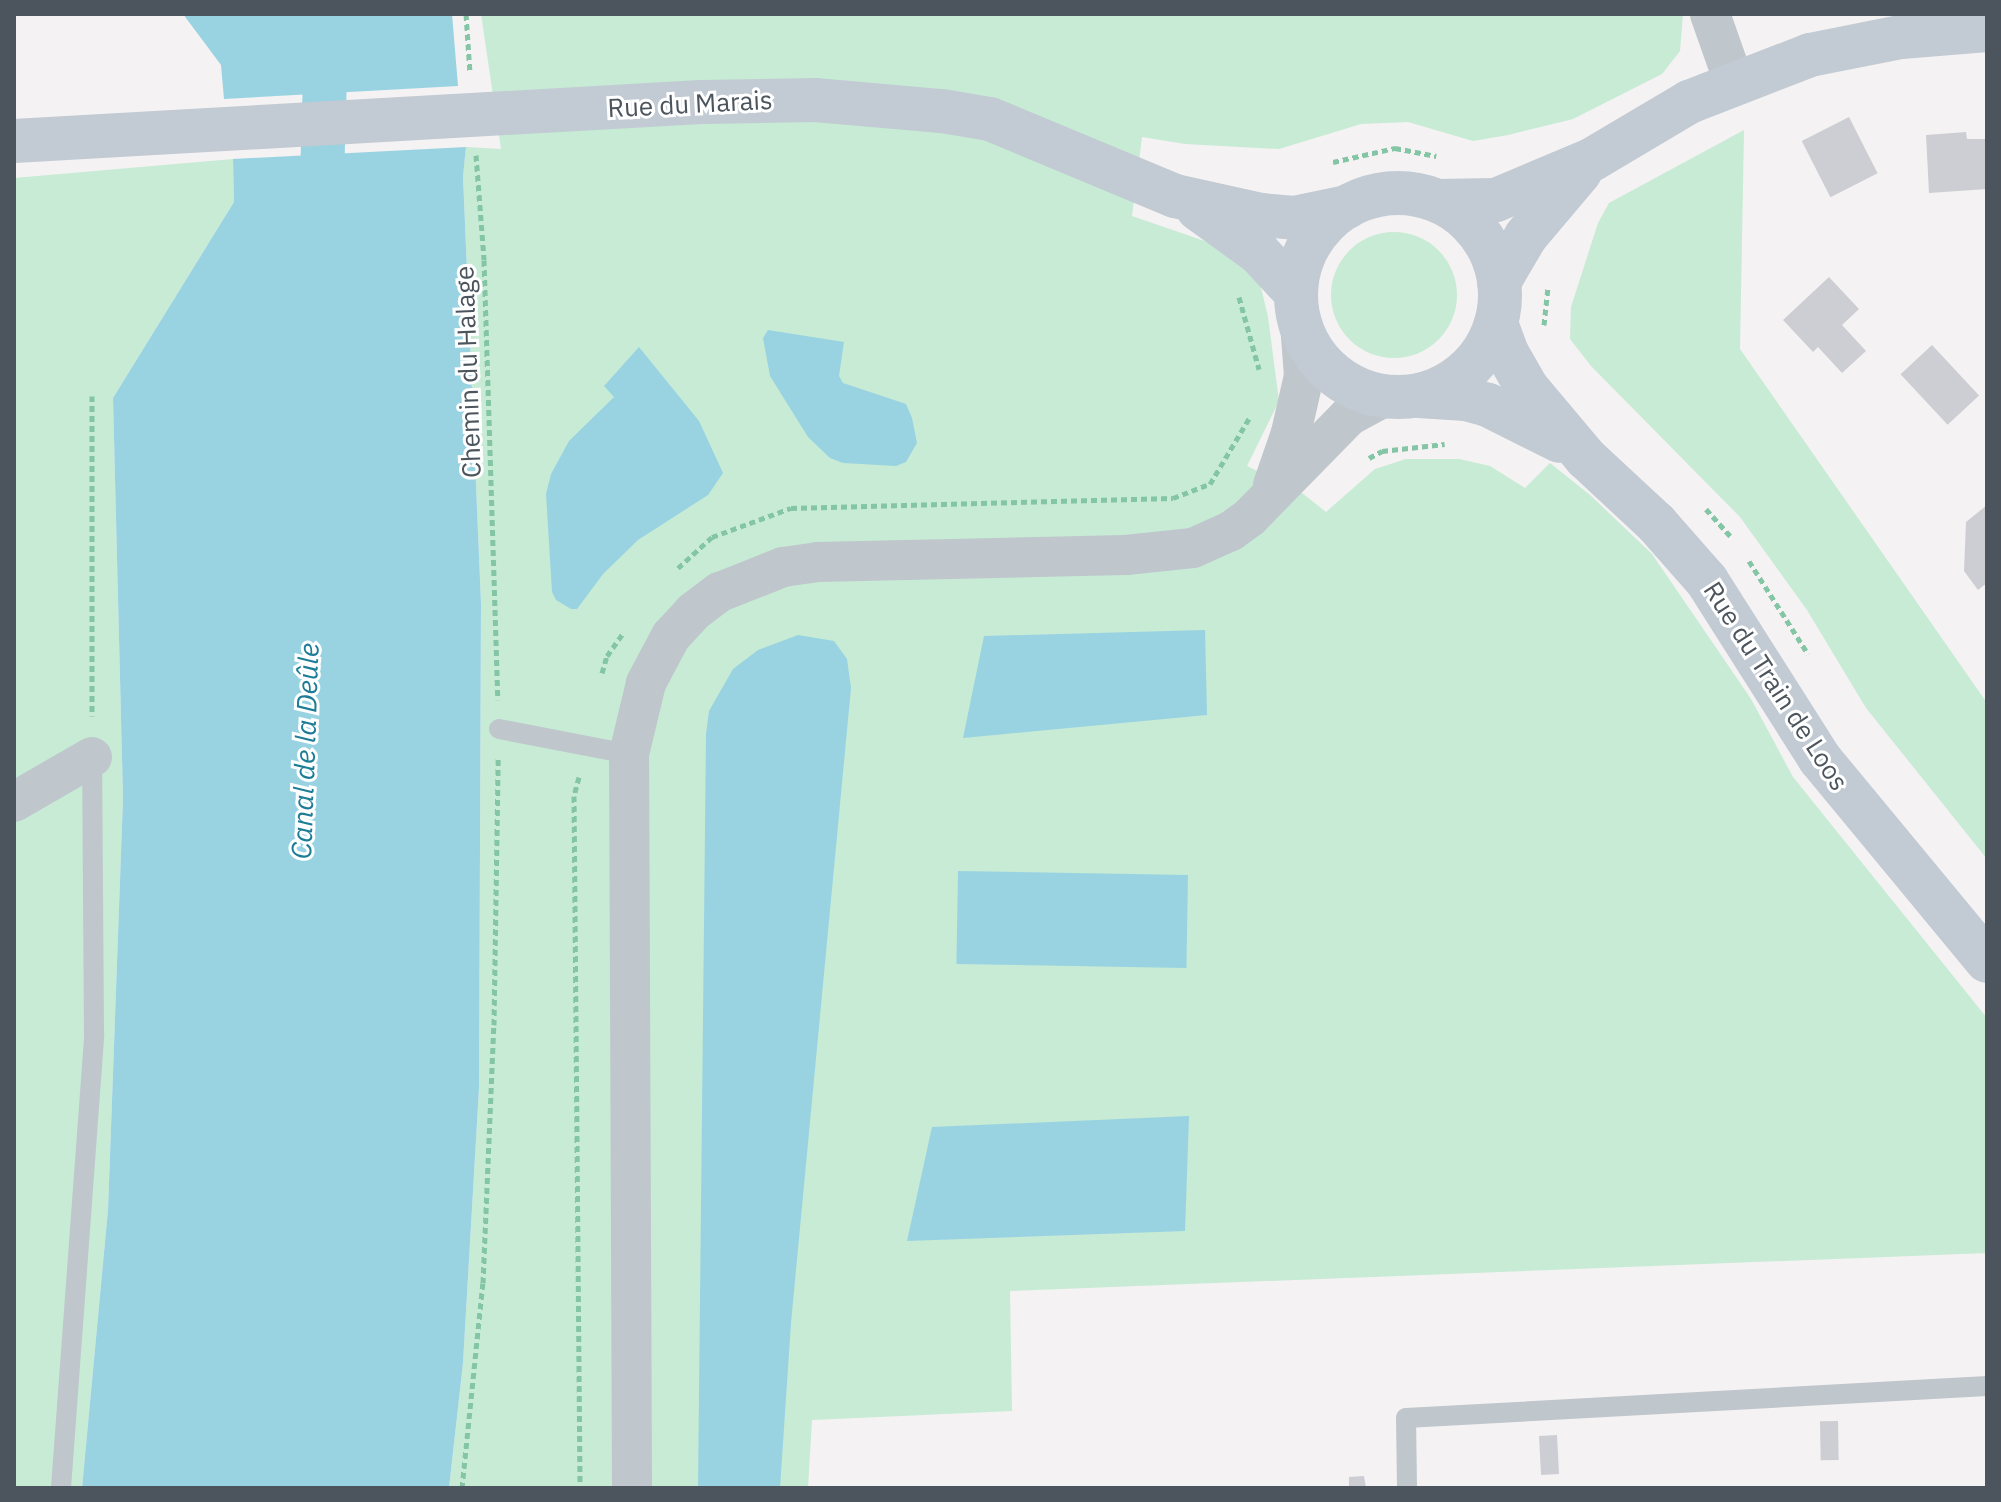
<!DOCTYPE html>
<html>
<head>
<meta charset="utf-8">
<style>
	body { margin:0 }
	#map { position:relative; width:2001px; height:1502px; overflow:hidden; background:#f4f2f2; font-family:"IBM Plex Sans",sans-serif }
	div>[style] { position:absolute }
	.green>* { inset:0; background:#c7ebd5 }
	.round { border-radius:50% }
	.water>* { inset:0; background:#99d3e2; transform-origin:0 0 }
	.canal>* { height:44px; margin:-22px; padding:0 22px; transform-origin:22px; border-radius:22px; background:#99d3e2 }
	.building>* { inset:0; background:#cdced3; transform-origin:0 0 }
	.path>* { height:5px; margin-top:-2.5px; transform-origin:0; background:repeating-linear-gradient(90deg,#83c5a4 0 6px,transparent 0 10px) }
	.lane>* { height:20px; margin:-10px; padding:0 10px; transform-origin:10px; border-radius:10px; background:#bfc6cc }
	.street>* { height:40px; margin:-20px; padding:0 20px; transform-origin:20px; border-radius:20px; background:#bfc6cc }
	.secondary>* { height:44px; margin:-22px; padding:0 22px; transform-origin:22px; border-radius:22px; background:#c2cad3 }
	.secondary>.ring { margin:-22px; padding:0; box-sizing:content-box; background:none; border:44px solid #c2cad3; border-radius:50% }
	span { translate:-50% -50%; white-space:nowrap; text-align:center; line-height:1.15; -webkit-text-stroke:6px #fff; paint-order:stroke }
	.street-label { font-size:26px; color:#4c555d }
	.water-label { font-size:28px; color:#1e7d96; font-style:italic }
	.frame { position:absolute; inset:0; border:16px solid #4c555d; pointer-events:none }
</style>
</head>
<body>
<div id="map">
	<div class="green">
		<i style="clip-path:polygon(481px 14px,1683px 14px,1680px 51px,1662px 74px,1573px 119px,1508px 135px,1473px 141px,1408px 122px,1361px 124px,1279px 149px,1185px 144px,1142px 137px,1132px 216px,1254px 258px,1268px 317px,1279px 401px,1247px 466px,1302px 493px,1326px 512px,1375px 469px,1406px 459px,1459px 459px,1490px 466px,1525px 488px,1550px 463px,1590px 495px,1652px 554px,1751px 699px,1793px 777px,1987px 1018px,1987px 1253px,1010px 1291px,1012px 1411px,812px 1420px,808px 1488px,449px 1488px,463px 1363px,479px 1088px,481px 603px,463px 175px,466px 147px,501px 149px)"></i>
		<i style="clip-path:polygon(1744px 130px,1740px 349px,1987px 703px,1987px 859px,1866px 708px,1807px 610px,1740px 517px,1591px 366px,1570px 339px,1571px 307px,1598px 223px,1609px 203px)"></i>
		<i style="clip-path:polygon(233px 159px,234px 202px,113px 398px,123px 798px,108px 1210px,82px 1488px,14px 1488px,14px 178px)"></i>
		<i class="round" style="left:1331px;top:232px;width:126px;height:126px"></i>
	</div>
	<div class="water">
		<i style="clip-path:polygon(183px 14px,452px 14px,458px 86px,224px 99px,221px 65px)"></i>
		<i style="clip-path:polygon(466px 147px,463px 176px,481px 603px,479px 1088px,463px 1363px,449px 1488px,82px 1488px,108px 1210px,123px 798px,113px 398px,234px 202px,233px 159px)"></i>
		<i style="clip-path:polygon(768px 330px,844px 342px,839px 376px,843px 383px,906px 404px,912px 418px,917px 443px,906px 462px,896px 466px,843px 463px,830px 458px,808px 437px,770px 376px,763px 338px)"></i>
		<i style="clip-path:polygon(639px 347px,699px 421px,723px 473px,708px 495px,638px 540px,603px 574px,577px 609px,571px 609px,556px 600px,552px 592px,546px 494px,551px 474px,569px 441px,614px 397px,604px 386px)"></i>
		<i style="clip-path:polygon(1205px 630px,1207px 715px,963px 738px,984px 636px)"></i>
		<i style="clip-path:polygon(798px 635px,834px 641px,847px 659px,851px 688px,791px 1323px,780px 1488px,698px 1488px,706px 734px,709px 711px,733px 669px,758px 650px)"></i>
		<i style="left:1188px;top:875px;width:93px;height:230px;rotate:91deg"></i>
		<i style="clip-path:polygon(1189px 1116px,1185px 1231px,907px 1241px,932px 1127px)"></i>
	</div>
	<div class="canal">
		<i style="left:312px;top:14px;width:64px;rotate:78.3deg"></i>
		<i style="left:325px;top:77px;width:137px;rotate:91.7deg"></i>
	</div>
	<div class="building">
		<i style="left:1849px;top:117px;width:63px;height:53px;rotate:63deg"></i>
		<i style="clip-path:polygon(1966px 132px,1967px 139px,1987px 139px,1987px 189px,1929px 193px,1926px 135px)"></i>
		<i style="clip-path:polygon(1829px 277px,1859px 309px,1842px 325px,1866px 351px,1842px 373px,1818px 347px,1813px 352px,1783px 320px)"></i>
		<i style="left:1932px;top:345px;width:69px;height:43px;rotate:47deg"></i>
		<i style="clip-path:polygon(1987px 505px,1987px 583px,1978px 590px,1964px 571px,1966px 522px)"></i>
		<i style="left:1838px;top:1421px;width:39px;height:18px;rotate:89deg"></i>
		<i style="left:1557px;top:1435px;width:39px;height:18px;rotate:87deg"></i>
		<i style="clip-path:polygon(1349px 1477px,1364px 1476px,1366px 1488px,1349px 1488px)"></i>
	</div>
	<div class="path">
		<i style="left:466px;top:14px;width:59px;rotate:86.1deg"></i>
		<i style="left:476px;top:155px;width:105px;rotate:85.6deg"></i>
		<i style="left:484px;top:260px;width:440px;rotate:88.2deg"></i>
		<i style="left:1333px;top:162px;width:64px;rotate:-12.7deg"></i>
		<i style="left:1395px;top:148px;width:42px;rotate:11deg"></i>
		<i style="left:1239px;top:297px;width:75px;rotate:74.5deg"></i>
		<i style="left:1544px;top:325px;width:37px;rotate:-84deg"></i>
		<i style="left:92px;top:396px;width:320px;rotate:90deg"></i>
		<i style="left:1369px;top:458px;width:15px;rotate:-28deg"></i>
		<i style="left:1382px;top:451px;width:63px;rotate:-6.3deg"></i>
		<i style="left:1706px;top:509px;width:38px;rotate:48deg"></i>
		<i style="left:1749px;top:561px;width:110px;rotate:57.6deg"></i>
		<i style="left:678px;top:568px;width:46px;rotate:-42.4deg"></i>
		<i style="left:712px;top:537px;width:84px;rotate:-20.2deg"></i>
		<i style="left:791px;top:508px;width:382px;rotate:-1.5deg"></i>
		<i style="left:1173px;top:498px;width:40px;rotate:-21deg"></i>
		<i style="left:1210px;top:484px;width:78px;rotate:-59.2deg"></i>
		<i style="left:602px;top:673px;width:18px;rotate:-74deg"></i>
		<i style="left:607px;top:656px;width:28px;rotate:-55deg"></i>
		<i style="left:579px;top:777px;width:20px;rotate:105deg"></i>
		<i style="left:574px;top:796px;width:692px;rotate:89.5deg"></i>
		<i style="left:462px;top:1488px;width:206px;rotate:-84.2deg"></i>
		<i style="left:483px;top:1283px;width:258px;rotate:-87.6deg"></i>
		<i style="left:494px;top:1025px;width:267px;rotate:-89.1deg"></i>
	</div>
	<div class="lane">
		<i style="left:499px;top:729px;width:132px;rotate:10.9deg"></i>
		<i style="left:61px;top:1488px;width:455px;rotate:-85.8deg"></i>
		<i style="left:94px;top:1034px;width:277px;rotate:-90.4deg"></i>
		<i style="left:1407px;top:1488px;width:70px;rotate:-90.8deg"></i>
		<i style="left:1406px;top:1418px;width:582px;rotate:-3.15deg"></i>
	</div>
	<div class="street">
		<i style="left:1710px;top:14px;width:72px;rotate:70.6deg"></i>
		<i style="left:1273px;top:485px;width:55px;rotate:-70.9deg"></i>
		<i style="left:1291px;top:433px;width:58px;rotate:-77.2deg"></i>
		<i style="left:1304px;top:376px;width:53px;rotate:-94.3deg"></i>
		<i style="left:14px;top:802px;width:90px;rotate:-30deg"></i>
		<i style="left:632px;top:1488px;width:734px;rotate:-90.23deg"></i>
		<i style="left:629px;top:754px;width:73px;rotate:-76.5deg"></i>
		<i style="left:646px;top:683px;width:53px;rotate:-62deg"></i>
		<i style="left:671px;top:636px;width:33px;rotate:-47deg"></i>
		<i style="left:693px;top:612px;width:34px;rotate:-37deg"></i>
		<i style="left:720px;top:592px;width:68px;rotate:-21.6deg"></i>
		<i style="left:783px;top:567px;width:34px;rotate:-8deg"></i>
		<i style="left:817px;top:562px;width:309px;rotate:-1.3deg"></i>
		<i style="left:1126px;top:555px;width:67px;rotate:-6deg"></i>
		<i style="left:1193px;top:548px;width:42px;rotate:-24.1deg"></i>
		<i style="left:1231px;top:531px;width:24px;rotate:-36deg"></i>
		<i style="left:1250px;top:517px;width:141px;rotate:-45.6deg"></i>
		<i style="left:1349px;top:416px;width:42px;rotate:-28.4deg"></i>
	</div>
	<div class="secondary">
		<i style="left:14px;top:141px;width:688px;rotate:-3.25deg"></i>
		<i style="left:701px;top:102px;width:114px;rotate:-1deg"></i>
		<i style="left:815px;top:100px;width:127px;rotate:5deg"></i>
		<i style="left:942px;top:111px;width:49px;rotate:9.5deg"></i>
		<i style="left:990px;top:119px;width:200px;rotate:22.6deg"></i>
		<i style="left:1175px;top:196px;width:88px;rotate:12.5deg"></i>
		<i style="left:1261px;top:215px;width:33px;rotate:5deg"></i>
		<i style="left:1294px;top:218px;width:54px;rotate:-11.7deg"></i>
		<i class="ring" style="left:1296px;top:193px;width:160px;height:160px"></i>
		<i style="left:1438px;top:201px;width:58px;rotate:-1deg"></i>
		<i style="left:1496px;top:200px;width:105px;rotate:-22.9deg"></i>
		<i style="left:1593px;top:159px;width:112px;rotate:-30.7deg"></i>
		<i style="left:1689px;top:102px;width:130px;rotate:-21.2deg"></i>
		<i style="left:1810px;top:55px;width:93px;rotate:-11.2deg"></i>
		<i style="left:1901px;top:37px;width:86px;rotate:-4.7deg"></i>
		<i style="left:1198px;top:209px;width:75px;rotate:35.8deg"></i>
		<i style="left:1259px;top:253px;width:54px;rotate:47.2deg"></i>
		<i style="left:1499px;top:282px;width:53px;rotate:-59.6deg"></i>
		<i style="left:1526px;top:236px;width:84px;rotate:-49.8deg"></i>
		<i style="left:1496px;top:323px;width:32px;rotate:70deg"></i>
		<i style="left:1507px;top:353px;width:40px;rotate:60.3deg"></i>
		<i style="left:1527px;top:388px;width:92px;rotate:49.9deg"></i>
		<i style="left:1586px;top:458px;width:96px;rotate:42.9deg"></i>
		<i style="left:1656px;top:523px;width:77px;rotate:48.7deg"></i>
		<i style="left:1707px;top:581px;width:211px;rotate:57.6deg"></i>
		<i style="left:1820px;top:759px;width:262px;rotate:50.4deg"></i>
		<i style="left:1419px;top:396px;width:47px;rotate:3.7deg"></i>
		<i style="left:1466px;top:399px;width:23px;rotate:15deg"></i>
		<i style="left:1488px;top:405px;width:80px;rotate:26.6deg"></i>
	</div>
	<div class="street-label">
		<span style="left:690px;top:104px;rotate:-3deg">Rue du Marais</span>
		<span style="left:468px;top:372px;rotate:-92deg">Chemin du Halage</span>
		<span style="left:1776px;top:686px;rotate:57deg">Rue du Train de Loos</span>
	</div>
	<div class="water-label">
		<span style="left:305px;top:751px;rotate:-88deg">Canal de la Deûle</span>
	</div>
	<div class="frame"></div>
</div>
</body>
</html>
